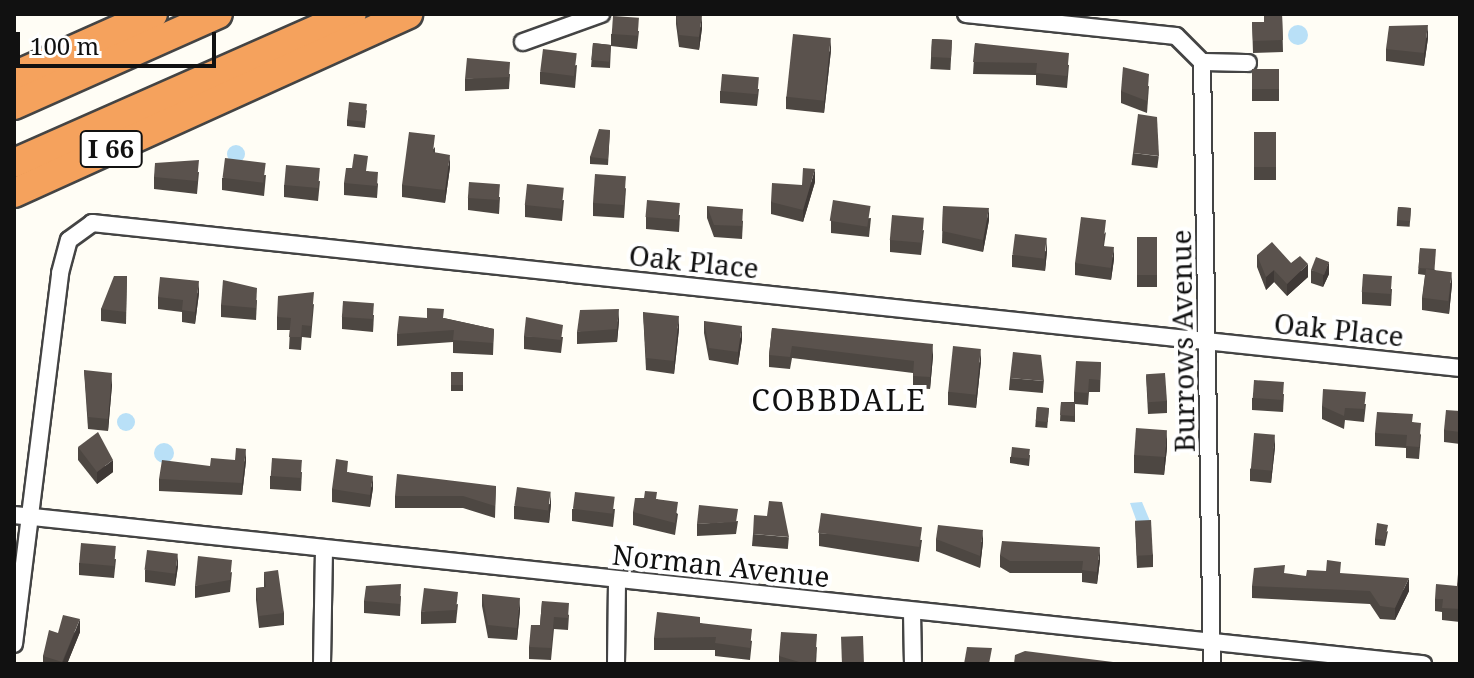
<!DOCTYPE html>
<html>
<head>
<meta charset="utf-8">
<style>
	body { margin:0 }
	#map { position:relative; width:1474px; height:678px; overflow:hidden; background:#fffdf5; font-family:"Noto Serif",serif }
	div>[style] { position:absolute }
	.water>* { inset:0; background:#b9e0f7 }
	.round { border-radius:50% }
	.roads { filter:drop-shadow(2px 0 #444) drop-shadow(-2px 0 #444) drop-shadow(0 2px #444) drop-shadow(0 -2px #444) }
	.street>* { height:16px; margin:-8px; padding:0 8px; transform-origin:8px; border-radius:8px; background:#fff }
	.highway>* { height:28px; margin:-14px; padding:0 14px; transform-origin:14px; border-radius:14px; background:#f5a25d }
	.wall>* { inset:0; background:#4d4742; transform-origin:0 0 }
	.shaded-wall>* { inset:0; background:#3f3936 }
	.building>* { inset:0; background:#5a524d; transform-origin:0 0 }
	span { translate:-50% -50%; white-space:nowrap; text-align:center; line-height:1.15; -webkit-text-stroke:8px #fff; paint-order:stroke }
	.shield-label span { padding:2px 6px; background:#fff; border:2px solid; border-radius:6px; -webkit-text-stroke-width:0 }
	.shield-label { font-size:26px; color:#111; font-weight:700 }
	.street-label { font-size:28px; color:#111 }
	.neighbourhood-label { font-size:30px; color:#111; letter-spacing:2px }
	.frame { position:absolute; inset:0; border:16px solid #111; pointer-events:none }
	.scale { position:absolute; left:16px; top:32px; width:200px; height:36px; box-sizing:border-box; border:4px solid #111; border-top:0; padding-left:10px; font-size:24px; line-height:28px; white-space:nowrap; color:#111; -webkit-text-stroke:6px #fff; paint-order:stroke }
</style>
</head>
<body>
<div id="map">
	<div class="water">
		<i class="round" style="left:1288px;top:25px;width:20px;height:20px"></i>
		<i class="round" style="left:227px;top:145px;width:18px;height:18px"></i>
		<i class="round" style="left:117px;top:413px;width:18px;height:18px"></i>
		<i class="round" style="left:154px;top:443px;width:20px;height:20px"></i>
		<i style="clip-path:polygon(1142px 502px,1150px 521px,1138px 525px,1130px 503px)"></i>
	</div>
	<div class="roads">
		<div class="street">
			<i style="left:966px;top:14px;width:211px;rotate:6deg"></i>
			<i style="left:1176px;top:36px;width:37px;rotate:45deg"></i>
			<i style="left:1202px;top:62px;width:602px;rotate:89.05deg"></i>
			<i style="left:523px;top:42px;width:83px;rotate:-19.7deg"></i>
			<i style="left:1202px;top:62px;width:46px;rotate:1.2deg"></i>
			<i style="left:14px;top:515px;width:1417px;rotate:6.04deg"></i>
			<i style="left:912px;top:612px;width:52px;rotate:88.9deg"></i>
			<i style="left:14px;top:644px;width:374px;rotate:-82.9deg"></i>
			<i style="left:60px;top:273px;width:34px;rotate:-75deg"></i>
			<i style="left:69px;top:240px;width:29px;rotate:-36deg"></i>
			<i style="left:92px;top:223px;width:1376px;rotate:6.05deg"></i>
			<i style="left:322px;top:664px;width:115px;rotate:-89deg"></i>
			<i style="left:616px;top:664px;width:84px;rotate:-89.3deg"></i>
		</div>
		<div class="highway">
			<i style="left:14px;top:76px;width:152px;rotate:-24deg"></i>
			<i style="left:14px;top:105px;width:223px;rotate:-24deg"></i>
			<i style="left:14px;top:163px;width:369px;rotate:-23.8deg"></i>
			<i style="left:14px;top:193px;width:433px;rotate:-24.4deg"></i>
		</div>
	</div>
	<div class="wall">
		<i style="clip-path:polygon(676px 14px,702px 28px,699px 50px,679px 47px,676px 24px)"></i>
		<i style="clip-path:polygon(1282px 14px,1283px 52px,1253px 53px,1252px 22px,1264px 22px)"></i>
		<i style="clip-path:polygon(639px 31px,637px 49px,611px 46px,610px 68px,591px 67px,593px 43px,611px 45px,611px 34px)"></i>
		<i style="clip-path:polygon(1428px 38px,1424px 66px,1386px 61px,1386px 49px)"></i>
		<i style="left:932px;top:39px;width:20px;height:30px;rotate:3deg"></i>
		<i style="clip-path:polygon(975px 43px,1069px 65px,1067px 88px,1036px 85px,1036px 75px,973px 74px)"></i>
		<i style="clip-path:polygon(831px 50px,824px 113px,786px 109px,786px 97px)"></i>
		<i style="clip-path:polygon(577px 65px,575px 88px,540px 84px,540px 72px)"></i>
		<i style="left:1279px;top:69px;width:32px;height:27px;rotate:90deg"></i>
		<i style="clip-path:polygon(510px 74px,509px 89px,465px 91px,465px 79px)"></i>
		<i style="clip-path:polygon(1149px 86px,1147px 113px,1121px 103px,1121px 91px)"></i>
		<i style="clip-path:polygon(759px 89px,757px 106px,720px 103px,720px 91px)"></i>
		<i style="clip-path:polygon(367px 110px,365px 128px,347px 126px,347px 120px)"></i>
		<i style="clip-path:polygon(610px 130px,608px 165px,590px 164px,590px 157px)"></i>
		<i style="left:1254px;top:132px;width:22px;height:48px"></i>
		<i style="clip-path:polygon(435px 147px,435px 153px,450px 167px,445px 203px,402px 197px,402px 185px)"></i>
		<i style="left:1133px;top:153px;width:26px;height:12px;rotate:7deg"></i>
		<i style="clip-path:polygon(368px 171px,378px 184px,377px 198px,344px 195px,344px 183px)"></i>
		<i style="clip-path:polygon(199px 172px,197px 194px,154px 189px,154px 177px)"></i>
		<i style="clip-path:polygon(266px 175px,264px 196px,222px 190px,222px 178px)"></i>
		<i style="clip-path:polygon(320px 181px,318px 201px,284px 197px,284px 185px)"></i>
		<i style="clip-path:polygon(815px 182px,803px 222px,771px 214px,771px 202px,802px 185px)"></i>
		<i style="clip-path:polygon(626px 188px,624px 218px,593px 216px,593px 203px)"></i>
		<i style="clip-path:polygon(500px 197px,499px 214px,468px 210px,468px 198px)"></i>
		<i style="clip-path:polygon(564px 200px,562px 221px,525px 217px,525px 205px)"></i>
		<i style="clip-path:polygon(707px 206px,743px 221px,742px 239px,714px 237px,707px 218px)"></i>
		<i style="clip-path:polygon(943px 206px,989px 220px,983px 252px,942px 243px)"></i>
		<i style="left:1398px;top:207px;width:13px;height:19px;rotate:4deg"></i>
		<i style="clip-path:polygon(680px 215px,679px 232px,646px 229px,646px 217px)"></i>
		<i style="clip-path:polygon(871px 218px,869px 237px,831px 233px,831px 221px)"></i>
		<i style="clip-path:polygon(924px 230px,921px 255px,890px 252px,890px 240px)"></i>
		<i style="clip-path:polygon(1106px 232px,1104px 246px,1114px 259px,1111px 280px,1075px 275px,1075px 263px)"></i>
		<i style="left:1137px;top:237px;width:20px;height:50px"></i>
		<i style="clip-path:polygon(1420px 248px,1435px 270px,1452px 284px,1449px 314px,1422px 310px,1422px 298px,1425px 275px,1418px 274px)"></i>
		<i style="clip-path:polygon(1047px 251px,1045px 271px,1012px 267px,1012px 255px)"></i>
		<i style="clip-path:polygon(1257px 255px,1291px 263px,1308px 277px,1287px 296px,1274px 282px,1266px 290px,1257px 267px)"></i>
		<i style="clip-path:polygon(1311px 270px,1329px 274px,1323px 287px,1311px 283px)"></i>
		<i style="clip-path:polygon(127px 276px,126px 324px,101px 321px,101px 309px)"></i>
		<i style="clip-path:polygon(1392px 289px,1391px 306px,1362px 304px,1362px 292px)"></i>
		<i style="clip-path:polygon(199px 293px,195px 324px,182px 322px,182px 312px,158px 309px,158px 297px)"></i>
		<i style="clip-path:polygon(257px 300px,256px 320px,221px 317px,221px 305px)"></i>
		<i style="clip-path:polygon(314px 304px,311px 338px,302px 337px,301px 350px,289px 349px,290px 330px,277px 330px,277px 317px)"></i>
		<i style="clip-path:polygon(643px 312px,679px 329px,674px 374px,646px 370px)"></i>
		<i style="clip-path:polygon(374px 315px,373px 332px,342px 329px,342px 317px)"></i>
		<i style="clip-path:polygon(444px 318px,494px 329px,493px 355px,453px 353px,453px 342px,397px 346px,397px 334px)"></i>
		<i style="clip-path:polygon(619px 321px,617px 342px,577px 344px,577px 332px)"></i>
		<i style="clip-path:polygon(704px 321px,742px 339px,738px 365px,709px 360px,704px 333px)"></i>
		<i style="clip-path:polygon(772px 328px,933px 356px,930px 389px,913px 388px,913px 373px,792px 358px,790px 369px,769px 367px,769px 355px)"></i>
		<i style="clip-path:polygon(524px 336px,563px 337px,561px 353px,524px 349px)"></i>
		<i style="clip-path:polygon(981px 361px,976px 408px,948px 405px,948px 392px)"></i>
		<i style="clip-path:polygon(1101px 362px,1100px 392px,1089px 392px,1088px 405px,1075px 404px,1075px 422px,1060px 421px,1061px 402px,1074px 402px,1074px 392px)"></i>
		<i style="clip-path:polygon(84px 370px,112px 385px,108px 431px,88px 429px)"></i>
		<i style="left:451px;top:372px;width:12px;height:19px"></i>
		<i style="clip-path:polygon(1146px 375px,1167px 401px,1167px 413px,1148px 414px)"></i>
		<i style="left:1010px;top:378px;width:34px;height:12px;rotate:5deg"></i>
		<i style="clip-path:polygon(1284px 394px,1283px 412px,1252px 410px,1252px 398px)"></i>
		<i style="clip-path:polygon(1366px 404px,1364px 422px,1345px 420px,1344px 429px,1322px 419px,1322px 406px)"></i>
		<i style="left:1037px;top:407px;width:12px;height:20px;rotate:5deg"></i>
		<i style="clip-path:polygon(1460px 411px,1460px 444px,1444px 442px,1444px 430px)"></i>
		<i style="clip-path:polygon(1413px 422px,1421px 435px,1419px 459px,1406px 458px,1406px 448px,1375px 446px,1375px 433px)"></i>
		<i style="clip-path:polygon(78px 447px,113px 472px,97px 484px,78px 460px)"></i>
		<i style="clip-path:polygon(1275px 447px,1271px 483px,1250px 481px,1250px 469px)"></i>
		<i style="clip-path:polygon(1167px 448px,1164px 475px,1134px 473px,1134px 455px)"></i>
		<i style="clip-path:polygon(1030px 455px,1029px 466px,1010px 463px,1010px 457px)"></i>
		<i style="clip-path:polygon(246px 461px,242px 495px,159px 491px,159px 479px)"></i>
		<i style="clip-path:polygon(302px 472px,301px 491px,270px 489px,270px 476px)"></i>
		<i style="clip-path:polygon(348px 472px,373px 488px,370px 507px,332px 502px,332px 489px)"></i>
		<i style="clip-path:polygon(496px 486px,495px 518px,463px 508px,395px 508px,395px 496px)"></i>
		<i style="clip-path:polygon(657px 499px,678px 514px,675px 535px,633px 525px,633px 512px)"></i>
		<i style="clip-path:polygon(551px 504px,549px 523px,514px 519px,514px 506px)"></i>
		<i style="clip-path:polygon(572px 509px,615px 509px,613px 527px,572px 521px)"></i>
		<i style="clip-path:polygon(738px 521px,736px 534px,697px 536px,697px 524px)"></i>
		<i style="clip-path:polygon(1135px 521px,1153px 555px,1153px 567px,1137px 568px)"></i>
		<i style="clip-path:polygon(1388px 531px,1385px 546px,1375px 545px,1375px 539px)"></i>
		<i style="clip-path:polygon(819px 533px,922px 540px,919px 562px,819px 546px)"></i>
		<i style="left:753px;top:534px;width:36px;height:12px;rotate:5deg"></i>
		<i style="clip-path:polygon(936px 539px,983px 542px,980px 568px,936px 551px)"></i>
		<i style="clip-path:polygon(1000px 555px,1100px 560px,1097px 584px,1082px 582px,1082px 573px,1010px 573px,1000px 567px)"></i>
		<i style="clip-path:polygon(116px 559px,114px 578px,79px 575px,79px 563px)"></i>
		<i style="clip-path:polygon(178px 566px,175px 586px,145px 582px,145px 570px)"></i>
		<i style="clip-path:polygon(232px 572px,230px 592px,195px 598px,195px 586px)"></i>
		<i style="clip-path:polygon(264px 572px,284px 613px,284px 625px,259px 628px,256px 600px,256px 588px,264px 587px)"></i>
		<i style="clip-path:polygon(1341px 574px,1409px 591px,1395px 620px,1380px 619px,1370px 604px,1252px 598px,1252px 586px,1306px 576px)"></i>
		<i style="clip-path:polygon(1460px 574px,1460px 622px,1442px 620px,1442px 612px,1435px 611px,1435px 599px,1457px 586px)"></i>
		<i style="clip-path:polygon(482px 594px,520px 610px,517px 640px,488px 638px,482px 606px)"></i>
		<i style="clip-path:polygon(401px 596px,400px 616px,364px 613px,364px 601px)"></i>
		<i style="clip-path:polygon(542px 601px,569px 615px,568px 630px,554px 629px,551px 660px,529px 659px,529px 647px,540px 625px)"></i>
		<i style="clip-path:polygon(458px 604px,456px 623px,421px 624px,421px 612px)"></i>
		<i style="clip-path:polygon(700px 623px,752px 641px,750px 660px,715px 656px,715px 650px,654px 650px,654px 638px)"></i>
		<i style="clip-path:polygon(80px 632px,67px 664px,43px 664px,43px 656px,58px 633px)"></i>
		<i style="clip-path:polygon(817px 647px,816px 664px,779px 664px,779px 656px)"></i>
	</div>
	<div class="shaded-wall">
		<i style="clip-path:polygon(702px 15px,702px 28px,699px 50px,699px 37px)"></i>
		<i style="clip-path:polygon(1428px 25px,1428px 38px,1424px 66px,1424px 53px)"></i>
		<i style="clip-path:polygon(831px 38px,831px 50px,824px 113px,824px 101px)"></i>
		<i style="clip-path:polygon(450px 155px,450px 167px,445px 203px,445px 190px)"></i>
		<i style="clip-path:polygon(815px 169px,815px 182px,803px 222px,803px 210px)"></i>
		<i style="clip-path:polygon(989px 208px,989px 220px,983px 252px,983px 240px)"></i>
		<i style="clip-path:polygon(1047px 238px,1047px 251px,1045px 271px,1045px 259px)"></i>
		<i style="clip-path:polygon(1114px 247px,1114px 259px,1111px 280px,1111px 268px)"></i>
		<i style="clip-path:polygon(1329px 262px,1329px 274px,1323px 287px,1323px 275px)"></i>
		<i style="clip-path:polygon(1308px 264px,1308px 277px,1287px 296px,1287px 284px)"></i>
		<i style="clip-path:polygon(1274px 270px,1274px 282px,1266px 290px,1266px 277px)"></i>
		<i style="clip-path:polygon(1452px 272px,1452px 284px,1449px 314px,1449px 301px)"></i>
		<i style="clip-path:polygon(199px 281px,199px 293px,195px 324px,195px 312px)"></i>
		<i style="clip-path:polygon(619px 309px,619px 321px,617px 342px,617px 329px)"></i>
		<i style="clip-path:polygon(679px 316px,679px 329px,674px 374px,674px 361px)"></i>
		<i style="clip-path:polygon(742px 326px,742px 339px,738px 365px,738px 352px)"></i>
		<i style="clip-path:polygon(933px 344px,933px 356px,930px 389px,930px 377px)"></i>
		<i style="clip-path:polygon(981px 349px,981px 361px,976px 408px,976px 396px)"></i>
		<i style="clip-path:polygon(112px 373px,112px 385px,108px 431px,108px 419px)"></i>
		<i style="clip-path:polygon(1167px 430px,1167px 448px,1164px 475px,1164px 457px)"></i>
		<i style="clip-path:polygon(1275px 435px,1275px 447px,1271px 483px,1271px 471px)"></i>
		<i style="clip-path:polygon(246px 449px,246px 461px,242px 495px,242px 483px)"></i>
		<i style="clip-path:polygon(113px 460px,113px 472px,97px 484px,97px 472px)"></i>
		<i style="clip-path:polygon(373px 476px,373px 488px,370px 507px,370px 495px)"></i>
		<i style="clip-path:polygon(551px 492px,551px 504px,549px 523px,549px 511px)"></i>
		<i style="clip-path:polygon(983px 530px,983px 542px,980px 568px,980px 556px)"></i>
		<i style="clip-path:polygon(1100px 547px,1100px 560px,1097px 584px,1097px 572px)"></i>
		<i style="clip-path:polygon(178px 554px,178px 566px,175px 586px,175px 574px)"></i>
		<i style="clip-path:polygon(1409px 578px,1409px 591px,1395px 620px,1395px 608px)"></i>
		<i style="clip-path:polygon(520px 598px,520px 610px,517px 640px,517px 628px)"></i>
		<i style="clip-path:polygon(80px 619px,80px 632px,67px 664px,62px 664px)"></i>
	</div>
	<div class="building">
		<i style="clip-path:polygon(676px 14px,702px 15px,699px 37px,679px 35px)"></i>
		<i style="clip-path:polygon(1264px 14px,1282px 14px,1283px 40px,1253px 41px,1252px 22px,1264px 22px)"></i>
		<i style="left:613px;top:16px;width:26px;height:18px;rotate:4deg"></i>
		<i style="clip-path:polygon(1428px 25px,1424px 53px,1386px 49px,1389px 26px)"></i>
		<i style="left:793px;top:34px;width:38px;height:63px;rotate:6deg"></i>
		<i style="left:932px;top:39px;width:20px;height:18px;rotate:3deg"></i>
		<i style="left:593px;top:43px;width:18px;height:17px;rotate:6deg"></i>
		<i style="clip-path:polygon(975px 43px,1069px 53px,1067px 76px,1036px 73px,1037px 63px,973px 62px)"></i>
		<i style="left:543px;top:49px;width:34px;height:23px;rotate:7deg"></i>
		<i style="clip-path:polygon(467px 58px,510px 62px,509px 77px,465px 79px)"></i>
		<i style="clip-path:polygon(1123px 67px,1149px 74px,1147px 101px,1121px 91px)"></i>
		<i style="left:1279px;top:69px;width:20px;height:27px;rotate:90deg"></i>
		<i style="left:722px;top:74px;width:37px;height:17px;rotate:5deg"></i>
		<i style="left:349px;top:102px;width:18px;height:18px;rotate:6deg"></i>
		<i style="clip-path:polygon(1138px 114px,1157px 117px,1159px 156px,1133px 153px)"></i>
		<i style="clip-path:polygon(599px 129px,610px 130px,608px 159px,590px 157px)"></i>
		<i style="clip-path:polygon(409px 132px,435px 135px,433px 152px,450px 155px,445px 190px,402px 185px)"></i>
		<i style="left:1254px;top:132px;width:22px;height:35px"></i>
		<i style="clip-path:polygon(354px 154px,368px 156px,366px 171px,378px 172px,377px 186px,344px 183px,346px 168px,352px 168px)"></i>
		<i style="left:225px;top:158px;width:41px;height:20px;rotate:7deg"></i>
		<i style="clip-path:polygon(199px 160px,197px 181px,154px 177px,155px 163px)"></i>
		<i style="left:286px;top:165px;width:34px;height:20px;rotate:5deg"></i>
		<i style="clip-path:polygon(803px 168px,815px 169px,803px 210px,771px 202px,772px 183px,802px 185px)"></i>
		<i style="left:595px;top:174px;width:31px;height:29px;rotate:4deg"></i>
		<i style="left:469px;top:182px;width:31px;height:16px;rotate:4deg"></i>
		<i style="left:527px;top:184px;width:37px;height:21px;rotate:6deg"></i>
		<i style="left:647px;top:200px;width:33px;height:17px;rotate:5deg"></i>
		<i style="left:833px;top:200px;width:38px;height:21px;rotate:9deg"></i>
		<i style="clip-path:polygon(707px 206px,743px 209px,742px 226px,714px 225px)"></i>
		<i style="clip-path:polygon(943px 206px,989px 208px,983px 240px,942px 231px)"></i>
		<i style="left:1398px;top:207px;width:13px;height:13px;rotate:4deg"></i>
		<i style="left:892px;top:215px;width:32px;height:25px;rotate:5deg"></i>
		<i style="clip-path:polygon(1081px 217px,1106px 220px,1103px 246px,1114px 247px,1111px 268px,1075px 263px)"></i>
		<i style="left:1015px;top:234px;width:32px;height:21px;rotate:7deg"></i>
		<i style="left:1137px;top:237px;width:20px;height:38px"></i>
		<i style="clip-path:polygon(1272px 242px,1291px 263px,1300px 256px,1308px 264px,1287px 284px,1274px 270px,1266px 277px,1257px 255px)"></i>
		<i style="left:1420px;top:248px;width:16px;height:20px;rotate:4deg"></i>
		<i style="left:1316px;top:257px;width:14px;height:14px;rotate:21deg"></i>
		<i style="left:1426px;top:269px;width:26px;height:29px;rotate:7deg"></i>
		<i style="left:1363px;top:274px;width:29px;height:18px;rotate:4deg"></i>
		<i style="clip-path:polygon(114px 276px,127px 276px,126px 312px,101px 309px)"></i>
		<i style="clip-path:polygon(160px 277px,199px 281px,195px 312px,182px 310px,183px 300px,158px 297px)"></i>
		<i style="clip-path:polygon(223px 280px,257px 288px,256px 308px,221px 305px)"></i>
		<i style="clip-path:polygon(314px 292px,311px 326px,302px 325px,301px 337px,289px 337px,291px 318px,277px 317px,278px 296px)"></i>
		<i style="left:343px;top:301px;width:31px;height:16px;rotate:4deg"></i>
		<i style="clip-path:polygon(427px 308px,444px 309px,443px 318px,494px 329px,493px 343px,453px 340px,454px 330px,397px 334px,399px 316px,427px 318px)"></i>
		<i style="clip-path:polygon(619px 309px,617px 329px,577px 332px,580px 310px)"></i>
		<i style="clip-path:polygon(643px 312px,679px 316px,674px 361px,646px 358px)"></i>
		<i style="clip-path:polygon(526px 317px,563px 325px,561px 340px,524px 336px)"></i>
		<i style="clip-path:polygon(704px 321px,742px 326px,738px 352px,709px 348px)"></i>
		<i style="clip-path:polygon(772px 328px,933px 344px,930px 377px,913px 376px,914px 361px,792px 346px,790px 357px,769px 355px)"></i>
		<i style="left:953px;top:346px;width:28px;height:46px;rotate:6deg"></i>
		<i style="clip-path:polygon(1013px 352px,1041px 355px,1044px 381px,1010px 378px)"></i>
		<i style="clip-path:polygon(1076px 361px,1101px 362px,1100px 380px,1089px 379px,1088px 393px,1074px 392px)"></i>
		<i style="clip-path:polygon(84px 370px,112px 373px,108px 419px,88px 417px)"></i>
		<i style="left:451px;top:372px;width:12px;height:13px"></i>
		<i style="left:1165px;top:373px;width:28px;height:19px;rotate:86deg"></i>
		<i style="left:1254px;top:380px;width:30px;height:18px;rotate:4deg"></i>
		<i style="clip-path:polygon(1323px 389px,1366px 392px,1364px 409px,1345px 408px,1344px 416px,1322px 406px)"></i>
		<i style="left:1061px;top:402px;width:14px;height:13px;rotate:4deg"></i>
		<i style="left:1037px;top:407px;width:12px;height:14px;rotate:5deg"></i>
		<i style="clip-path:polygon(1446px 410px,1460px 411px,1460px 432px,1444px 430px)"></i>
		<i style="clip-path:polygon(1377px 412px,1413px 414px,1412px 422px,1421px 423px,1419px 447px,1406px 446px,1407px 435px,1375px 433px)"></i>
		<i style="left:1136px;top:428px;width:31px;height:27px;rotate:4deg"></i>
		<i style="clip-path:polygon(98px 432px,113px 460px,97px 472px,78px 447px)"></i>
		<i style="left:1254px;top:433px;width:21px;height:36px;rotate:5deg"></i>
		<i style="left:1012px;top:447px;width:18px;height:10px;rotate:6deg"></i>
		<i style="clip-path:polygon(236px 448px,246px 449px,242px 483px,159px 479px,162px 460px,210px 466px,211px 458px,235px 460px)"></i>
		<i style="left:272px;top:458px;width:30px;height:18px;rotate:4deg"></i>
		<i style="clip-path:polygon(336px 459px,348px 461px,347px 472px,373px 476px,370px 495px,332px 489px)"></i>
		<i style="clip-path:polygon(397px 474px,496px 486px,495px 506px,463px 496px,395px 496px)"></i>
		<i style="left:517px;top:487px;width:34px;height:19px;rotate:8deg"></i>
		<i style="clip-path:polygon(645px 491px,657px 492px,656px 499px,678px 502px,675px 523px,633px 512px,635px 498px,644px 498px)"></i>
		<i style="left:575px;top:492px;width:40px;height:17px;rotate:7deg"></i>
		<i style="clip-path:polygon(769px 501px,782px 502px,789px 537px,753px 534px,754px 515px,767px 516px)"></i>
		<i style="clip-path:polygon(699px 505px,738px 509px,736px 522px,697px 524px)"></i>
		<i style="left:821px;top:513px;width:102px;height:20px;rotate:8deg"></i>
		<i style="left:1151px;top:520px;width:35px;height:16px;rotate:87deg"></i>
		<i style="clip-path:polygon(1377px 523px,1388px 525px,1385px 540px,1375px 539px)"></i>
		<i style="clip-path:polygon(938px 525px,983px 530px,980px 556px,936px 539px)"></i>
		<i style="clip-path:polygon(1002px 541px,1100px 547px,1097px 572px,1082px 570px,1083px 561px,1010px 561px,1000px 555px)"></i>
		<i style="left:81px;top:543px;width:35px;height:20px;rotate:5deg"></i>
		<i style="left:147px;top:550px;width:31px;height:20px;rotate:7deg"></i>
		<i style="clip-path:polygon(198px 556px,232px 560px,230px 580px,195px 586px)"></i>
		<i style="clip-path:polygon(1327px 560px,1341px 562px,1340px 573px,1409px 578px,1395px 608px,1380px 606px,1370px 591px,1252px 586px,1254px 568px,1285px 565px,1284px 573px,1306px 576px,1307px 570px,1326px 571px)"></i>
		<i style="clip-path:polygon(278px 570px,284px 613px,259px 616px,256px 588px,266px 587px,264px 572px)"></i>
		<i style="clip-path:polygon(1458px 574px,1460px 574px,1460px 609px,1442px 608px,1443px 599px,1435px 599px,1436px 584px,1457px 586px)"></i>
		<i style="clip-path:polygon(401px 584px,400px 604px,364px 601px,366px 586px)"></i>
		<i style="clip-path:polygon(424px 588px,458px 592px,456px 610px,421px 612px)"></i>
		<i style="clip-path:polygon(482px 594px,520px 598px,517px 628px,488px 625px)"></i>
		<i style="clip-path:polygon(542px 601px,569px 603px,568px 618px,554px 617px,551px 648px,529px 647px,531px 625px,540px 625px)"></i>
		<i style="clip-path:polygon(657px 612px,700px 617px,700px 623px,752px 629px,750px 648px,715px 643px,716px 637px,654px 638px)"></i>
		<i style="clip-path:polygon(63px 615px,80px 619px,62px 662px,43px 656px,49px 630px,58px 633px)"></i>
		<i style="clip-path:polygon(781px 632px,817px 634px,815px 664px,806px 664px,779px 656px)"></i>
		<i style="left:863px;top:636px;width:28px;height:22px;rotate:88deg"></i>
		<i style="clip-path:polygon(967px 647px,992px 648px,989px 664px,964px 664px)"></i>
		<i style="clip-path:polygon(1025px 651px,1113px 662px,1113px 664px,1014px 664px,1015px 655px)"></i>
	</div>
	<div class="shield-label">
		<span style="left:111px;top:149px">I 66</span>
	</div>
	<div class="street-label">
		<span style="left:694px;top:261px;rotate:6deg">Oak Place</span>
		<span style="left:1339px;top:329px;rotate:6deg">Oak Place</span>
		<span style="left:1182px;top:341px;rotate:-91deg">Burrows Avenue</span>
		<span style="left:721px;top:565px;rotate:6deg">Norman Avenue</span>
	</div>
	<div class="neighbourhood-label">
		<span style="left:839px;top:400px">COBBDALE</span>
	</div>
	<div class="frame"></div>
	<div class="scale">100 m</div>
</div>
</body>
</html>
